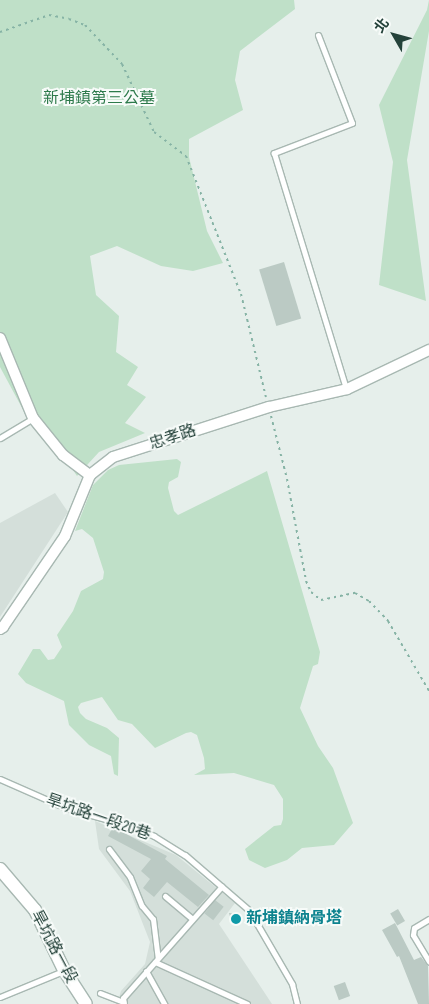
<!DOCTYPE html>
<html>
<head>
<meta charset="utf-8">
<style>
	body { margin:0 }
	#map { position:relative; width:429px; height:1004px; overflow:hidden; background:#e6efeb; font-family:"Sofia Sans Condensed","Noto Sans TC",sans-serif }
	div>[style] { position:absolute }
	.built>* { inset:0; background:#d4dfda }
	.green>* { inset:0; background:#bfe0c8 }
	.building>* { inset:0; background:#bbcac4; transform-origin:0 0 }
	.path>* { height:2px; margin-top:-1px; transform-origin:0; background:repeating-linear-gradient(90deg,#86b3a5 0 2.5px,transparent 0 6.5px) }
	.roads { filter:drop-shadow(1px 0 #a8b8b2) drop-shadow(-1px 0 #a8b8b2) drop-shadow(0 1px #a8b8b2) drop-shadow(0 -1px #a8b8b2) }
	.service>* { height:5px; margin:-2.5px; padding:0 2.5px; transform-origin:2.5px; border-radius:2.5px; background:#fff }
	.minor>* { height:10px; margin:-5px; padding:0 5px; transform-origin:5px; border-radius:5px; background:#fff }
	.tertiary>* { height:12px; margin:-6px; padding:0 6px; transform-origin:6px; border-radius:6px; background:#fff }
	.dots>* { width:14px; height:14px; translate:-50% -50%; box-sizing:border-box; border:2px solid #f7fbf9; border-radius:50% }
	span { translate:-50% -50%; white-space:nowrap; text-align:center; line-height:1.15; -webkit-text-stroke:4px #f7fbf9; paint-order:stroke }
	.park-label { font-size:16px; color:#2d7a4b }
	.street-label { font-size:16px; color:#24423a }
	.culture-label { font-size:16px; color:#0d838f; font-weight:700 }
	.left { translate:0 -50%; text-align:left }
	.north { position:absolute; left:369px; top:10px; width:50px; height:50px; -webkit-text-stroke:4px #f7fbf9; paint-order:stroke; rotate:308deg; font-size:14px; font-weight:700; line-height:20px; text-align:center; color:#24423a }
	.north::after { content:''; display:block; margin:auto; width:18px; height:22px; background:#24423a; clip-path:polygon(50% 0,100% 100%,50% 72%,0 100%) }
</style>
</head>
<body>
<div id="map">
	<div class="built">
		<i style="clip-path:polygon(55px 493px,68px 512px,0 617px,0 523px)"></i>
		<i style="clip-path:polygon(95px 821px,176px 855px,235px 903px,219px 924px,272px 1004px,117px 1004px,121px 991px,145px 964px,150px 942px,130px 891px,99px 849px)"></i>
	</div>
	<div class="green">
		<i style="clip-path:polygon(0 0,294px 0,295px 9px,240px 51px,235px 80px,243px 110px,189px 139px,189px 157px,207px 231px,223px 263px,193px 271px,161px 266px,117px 246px,90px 256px,96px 295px,119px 316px,116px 352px,138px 367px,127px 385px,146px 397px,125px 423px,145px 433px,99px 452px,77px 476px,67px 461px,28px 419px,0 367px)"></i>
		<i style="clip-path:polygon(429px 0,429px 31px,407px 160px,426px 301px,379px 285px,393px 162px,379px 105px,427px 10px)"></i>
		<i style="clip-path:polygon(177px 459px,181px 462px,178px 477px,169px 482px,168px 488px,174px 511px,178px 515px,267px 471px,320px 652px,318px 664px,313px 666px,300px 708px,318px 746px,333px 768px,353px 823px,334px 845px,302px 848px,287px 860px,265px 868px,249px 860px,245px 849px,274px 826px,281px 825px,283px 819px,283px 799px,274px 785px,234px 773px,194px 775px,205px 769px,204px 758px,197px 735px,191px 732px,186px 733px,155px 748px,132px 724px,118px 720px,102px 697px,81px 703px,78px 707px,80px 713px,86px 719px,107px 728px,119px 738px,118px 776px,114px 774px,111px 756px,89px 745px,69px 725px,64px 701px,26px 683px,18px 674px,33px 649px,40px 649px,48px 660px,54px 659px,62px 647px,57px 635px,73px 611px,81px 591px,103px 579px,104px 572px,93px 538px,82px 529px,75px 531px,93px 485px,108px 470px,119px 465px)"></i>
	</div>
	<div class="building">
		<i style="left:284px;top:262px;width:59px;height:26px;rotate:73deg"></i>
		<i style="clip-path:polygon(113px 827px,167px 856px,165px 859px,209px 895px,198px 907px,167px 882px,154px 897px,143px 888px,150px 879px,141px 871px,151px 859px,108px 836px)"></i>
		<i style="left:215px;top:900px;width:11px;height:17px;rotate:38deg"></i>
		<i style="left:398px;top:909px;width:14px;height:9px;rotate:60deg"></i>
		<i style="clip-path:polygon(229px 913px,240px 914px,241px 922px,238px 925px,232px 924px)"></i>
		<i style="clip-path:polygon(395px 923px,414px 960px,421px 957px,428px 966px,429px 1004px,418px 1004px,399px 956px,397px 957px,382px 930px)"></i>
		<i style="left:345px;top:982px;width:15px;height:12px;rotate:70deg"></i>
	</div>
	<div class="path">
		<i style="left:0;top:32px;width:52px;rotate:-19.1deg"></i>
		<i style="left:49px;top:15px;width:20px;rotate:11deg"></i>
		<i style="left:69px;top:19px;width:17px;rotate:21deg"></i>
		<i style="left:85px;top:25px;width:54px;rotate:46.5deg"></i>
		<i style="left:122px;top:64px;width:75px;rotate:64.8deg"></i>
		<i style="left:154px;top:132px;width:40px;rotate:37deg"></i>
		<i style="left:186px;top:156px;width:149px;rotate:68.3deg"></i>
		<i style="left:241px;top:294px;width:106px;rotate:76.4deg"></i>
		<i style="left:271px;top:416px;width:65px;rotate:75.7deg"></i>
		<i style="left:287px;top:479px;width:104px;rotate:79.4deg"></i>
		<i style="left:306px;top:581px;width:12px;rotate:66deg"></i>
		<i style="left:311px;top:592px;width:13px;rotate:39deg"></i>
		<i style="left:321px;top:600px;width:35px;rotate:-12deg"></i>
		<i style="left:355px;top:593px;width:16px;rotate:30deg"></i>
		<i style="left:369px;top:601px;width:28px;rotate:46deg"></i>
		<i style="left:388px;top:621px;width:81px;rotate:59.6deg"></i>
	</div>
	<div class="roads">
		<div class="service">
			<i style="left:318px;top:35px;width:94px;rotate:68.9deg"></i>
			<i style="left:352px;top:123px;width:84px;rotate:159deg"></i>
			<i style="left:274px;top:153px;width:247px;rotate:73deg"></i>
			<i style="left:0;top:438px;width:39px;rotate:-31deg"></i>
			<i style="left:0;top:779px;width:72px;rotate:23.7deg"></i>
			<i style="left:66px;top:808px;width:71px;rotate:15.6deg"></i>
			<i style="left:134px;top:827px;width:22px;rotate:24deg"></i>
			<i style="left:154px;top:836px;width:36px;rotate:32deg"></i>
			<i style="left:185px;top:855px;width:84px;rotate:40.7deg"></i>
			<i style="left:249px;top:910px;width:86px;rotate:59.8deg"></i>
			<i style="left:292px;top:984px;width:21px;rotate:76deg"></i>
			<i style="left:109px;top:849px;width:35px;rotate:53deg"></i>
			<i style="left:130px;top:877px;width:31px;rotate:68deg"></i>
			<i style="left:142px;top:906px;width:17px;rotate:50deg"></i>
			<i style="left:153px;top:919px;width:39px;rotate:83deg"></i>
			<i style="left:165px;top:896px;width:35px;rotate:40deg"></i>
			<i style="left:429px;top:919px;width:17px;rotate:149deg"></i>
			<i style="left:414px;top:928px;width:7px;rotate:98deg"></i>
			<i style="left:413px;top:935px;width:31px;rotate:59deg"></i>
			<i style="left:155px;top:962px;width:101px;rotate:24.5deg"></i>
			<i style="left:146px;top:971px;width:38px;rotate:61deg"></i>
			<i style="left:100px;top:993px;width:25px;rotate:21deg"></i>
			<i style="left:0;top:997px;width:68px;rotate:-22.4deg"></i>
			<i style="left:124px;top:1004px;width:6px;rotate:-99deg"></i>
			<i style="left:123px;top:998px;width:149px;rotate:-48.5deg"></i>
		</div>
		<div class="minor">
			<i style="left:0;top:338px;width:87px;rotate:67.6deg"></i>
			<i style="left:33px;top:418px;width:48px;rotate:51deg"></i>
			<i style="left:63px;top:455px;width:34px;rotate:37deg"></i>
			<i style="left:0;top:629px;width:4px;rotate:-34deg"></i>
			<i style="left:3px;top:627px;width:110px;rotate:-55.7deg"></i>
			<i style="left:65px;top:536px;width:66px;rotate:-67.7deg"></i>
			<i style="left:90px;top:475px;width:29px;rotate:-38deg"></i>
			<i style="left:113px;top:457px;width:164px;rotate:-17.8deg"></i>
			<i style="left:269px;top:407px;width:80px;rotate:-13deg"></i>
			<i style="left:347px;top:389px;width:91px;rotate:-25.4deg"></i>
		</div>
		<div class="tertiary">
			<i style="left:0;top:869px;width:54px;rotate:49.5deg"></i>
			<i style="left:35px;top:910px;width:67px;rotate:64.2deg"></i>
			<i style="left:64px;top:970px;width:40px;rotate:57.1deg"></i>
		</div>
	</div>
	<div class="dots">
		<i style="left:236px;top:919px;background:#0f9aa8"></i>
	</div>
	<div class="park-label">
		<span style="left:99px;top:99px">新埔鎮第三公墓</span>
	</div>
	<div class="street-label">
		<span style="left:173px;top:438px;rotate:-18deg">忠孝路</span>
		<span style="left:98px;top:818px;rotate:19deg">旱坑路一段20巷</span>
		<span style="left:53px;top:947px;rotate:62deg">旱坑路一段</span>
	</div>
	<div class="culture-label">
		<span class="left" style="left:246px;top:919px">新埔鎮納骨塔</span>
	</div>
	<div class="north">北</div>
</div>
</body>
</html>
